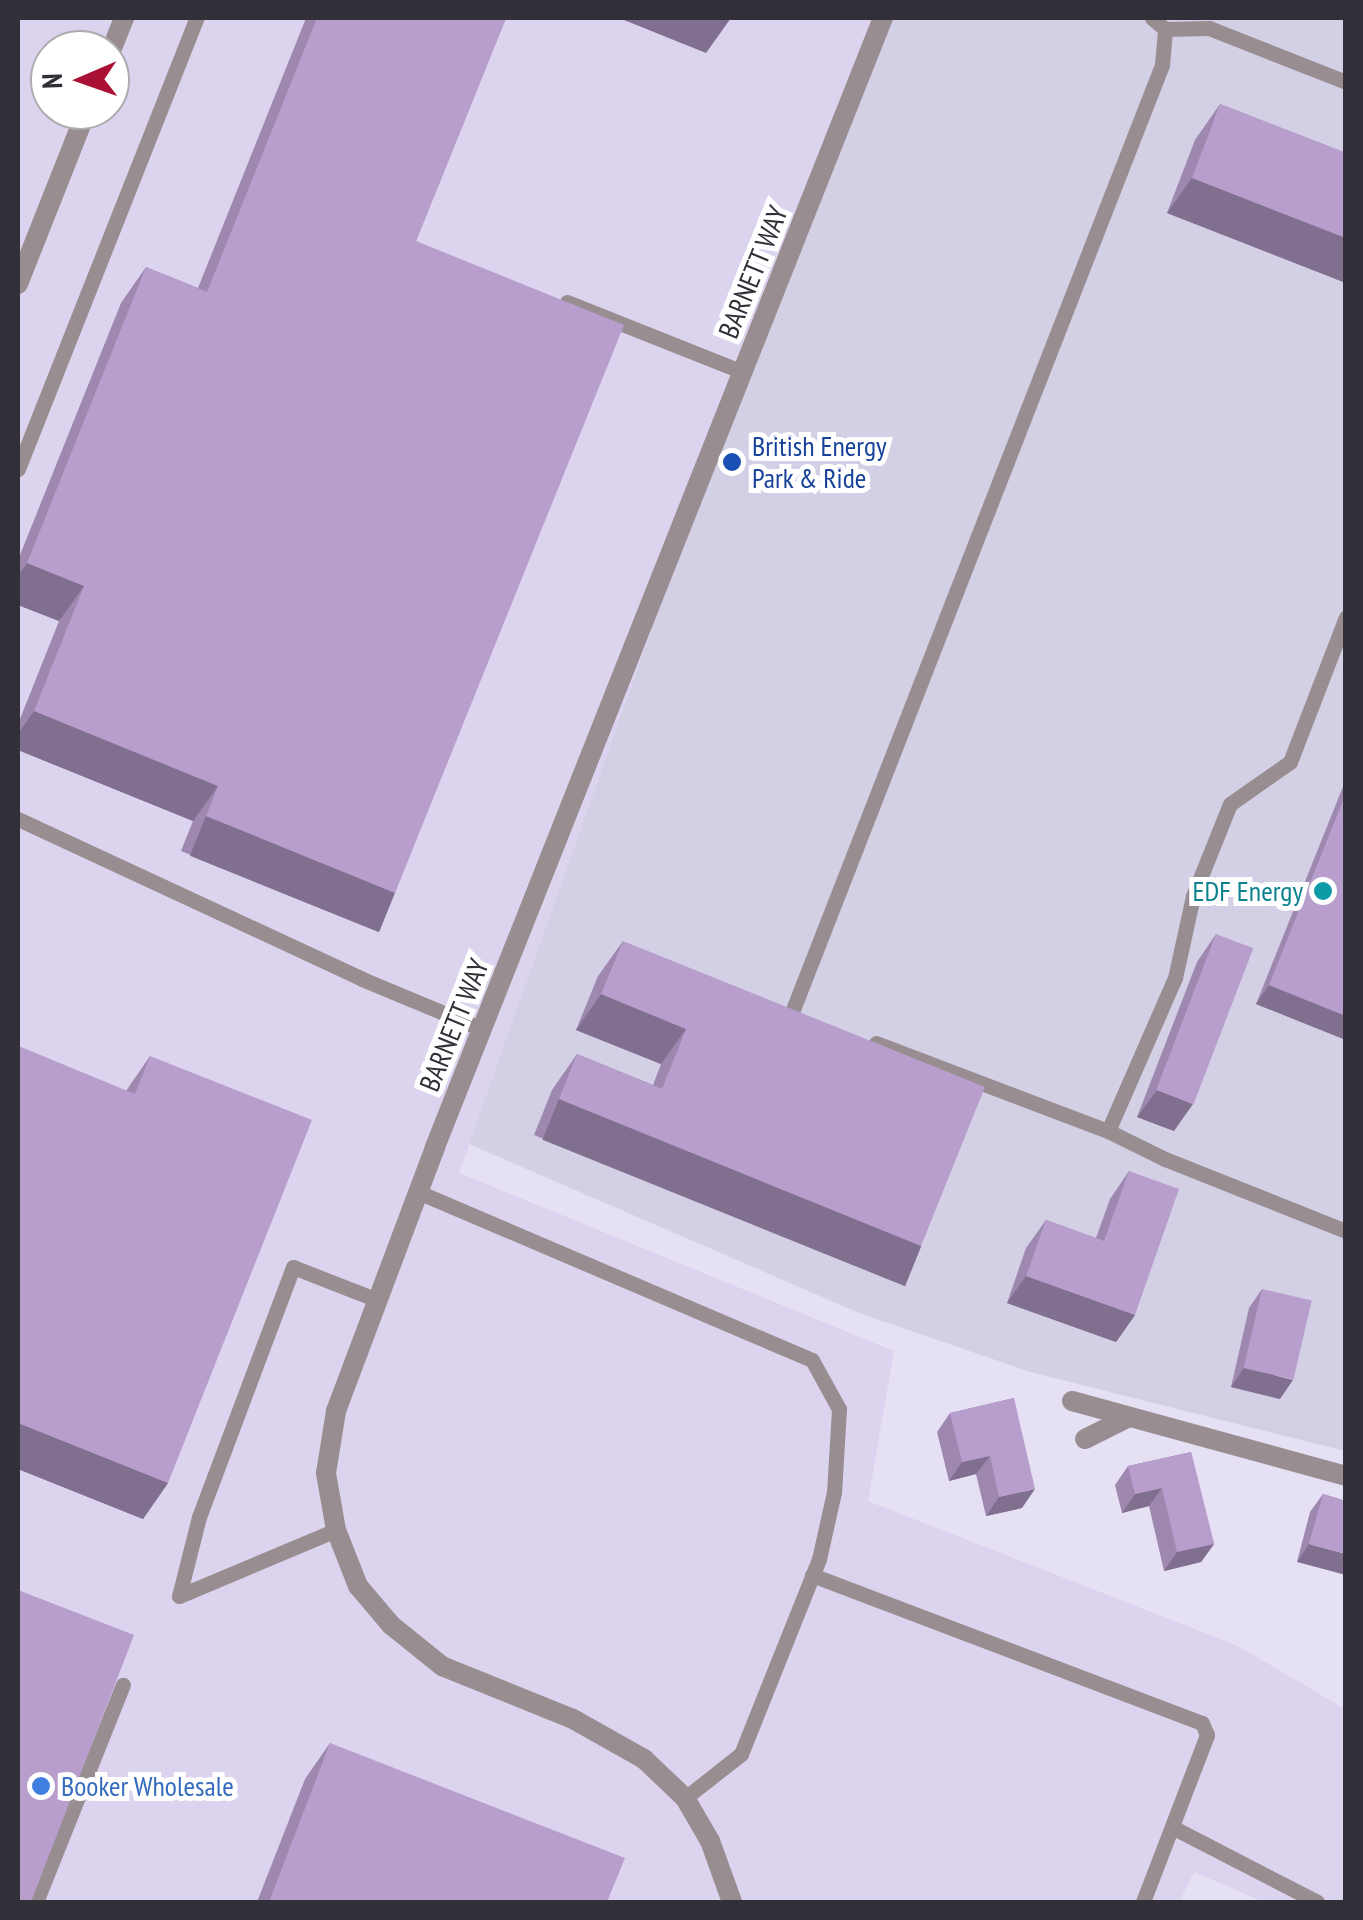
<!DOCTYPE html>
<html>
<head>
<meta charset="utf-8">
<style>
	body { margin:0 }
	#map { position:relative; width:1363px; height:1920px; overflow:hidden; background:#e6e0f4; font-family:"PT Sans Narrow",sans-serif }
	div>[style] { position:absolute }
	.built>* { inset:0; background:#dcd4ee }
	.industrial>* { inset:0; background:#d3d0e6 }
	.lane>* { height:15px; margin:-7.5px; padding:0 7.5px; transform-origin:7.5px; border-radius:7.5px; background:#988d90 }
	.street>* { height:20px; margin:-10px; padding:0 10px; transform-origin:10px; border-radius:10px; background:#988d90 }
	.wall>* { inset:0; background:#9e88af }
	.shaded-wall>* { inset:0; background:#816f8f; transform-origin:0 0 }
	.building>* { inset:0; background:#b89ecc; transform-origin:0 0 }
	.dots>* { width:28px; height:28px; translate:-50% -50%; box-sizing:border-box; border:5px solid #fff; border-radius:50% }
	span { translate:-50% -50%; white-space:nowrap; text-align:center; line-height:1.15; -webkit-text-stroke:10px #fff; paint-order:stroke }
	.street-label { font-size:28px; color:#312f37 }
	.transit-label { font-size:28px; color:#164399 }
	.left { translate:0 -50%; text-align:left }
	.culture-label { font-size:28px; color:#0d838f }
	.right { translate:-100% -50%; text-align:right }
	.shop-label { font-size:28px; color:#366cbe }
	.frame { position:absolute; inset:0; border:20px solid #312f37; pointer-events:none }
	.north { position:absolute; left:30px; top:30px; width:100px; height:100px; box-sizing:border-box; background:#fff; border:2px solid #adacaf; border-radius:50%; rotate:268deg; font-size:28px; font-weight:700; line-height:40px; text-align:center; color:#312f37 }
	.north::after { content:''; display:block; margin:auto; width:35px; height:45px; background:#a91235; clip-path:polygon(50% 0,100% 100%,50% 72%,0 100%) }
</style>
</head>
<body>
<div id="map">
	<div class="built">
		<i style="clip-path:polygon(evenodd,18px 18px,883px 18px,743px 372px,459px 1173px,894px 1351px,868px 1501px,1238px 1646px,1345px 1709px,1345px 1902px,1264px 1902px,1194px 1872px,1179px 1902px,18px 1902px,18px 18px,50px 50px,110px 50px,110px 110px,50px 110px,50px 50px)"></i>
	</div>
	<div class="industrial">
		<i style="clip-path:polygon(883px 18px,1345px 18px,1345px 1451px,1030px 1372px,859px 1313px,469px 1144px,743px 372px)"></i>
	</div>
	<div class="lane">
		<i style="left:1165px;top:29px;width:44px;rotate:-1.3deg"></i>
		<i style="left:1209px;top:28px;width:147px;rotate:21.5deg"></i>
		<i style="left:567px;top:302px;width:189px;rotate:21.7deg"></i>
		<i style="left:18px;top:469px;width:485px;rotate:-68.4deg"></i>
		<i style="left:18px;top:819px;width:379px;rotate:24.9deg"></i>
		<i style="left:362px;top:979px;width:130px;rotate:22.6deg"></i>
		<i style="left:792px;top:1012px;width:1017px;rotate:-68.66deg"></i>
		<i style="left:1162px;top:65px;width:36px;rotate:-85deg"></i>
		<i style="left:1165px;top:29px;width:17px;rotate:-140deg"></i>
		<i style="left:876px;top:1043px;width:248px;rotate:20.8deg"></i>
		<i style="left:1108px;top:1131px;width:64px;rotate:26.2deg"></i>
		<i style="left:1165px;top:1159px;width:195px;rotate:21.7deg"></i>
		<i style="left:1108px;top:1131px;width:167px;rotate:-66.4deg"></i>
		<i style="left:1175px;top:978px;width:84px;rotate:-77.6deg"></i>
		<i style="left:1193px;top:896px;width:99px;rotate:-68.1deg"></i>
		<i style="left:1230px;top:804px;width:73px;rotate:-35deg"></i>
		<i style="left:1290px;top:762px;width:155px;rotate:-68.9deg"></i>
		<i style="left:418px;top:1192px;width:428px;rotate:23.1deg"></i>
		<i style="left:812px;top:1360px;width:56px;rotate:61.1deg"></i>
		<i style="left:839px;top:1409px;width:83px;rotate:93.4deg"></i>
		<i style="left:834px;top:1492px;width:69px;rotate:102.6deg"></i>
		<i style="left:819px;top:1559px;width:210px;rotate:111.8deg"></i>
		<i style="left:741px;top:1754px;width:71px;rotate:141.8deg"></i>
		<i style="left:812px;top:1575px;width:417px;rotate:20.8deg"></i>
		<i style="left:1202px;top:1723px;width:13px;rotate:67deg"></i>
		<i style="left:1207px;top:1735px;width:179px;rotate:111deg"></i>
		<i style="left:179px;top:1596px;width:81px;rotate:-75.8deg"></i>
		<i style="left:199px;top:1517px;width:267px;rotate:-69.4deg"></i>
		<i style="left:293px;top:1267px;width:90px;rotate:21.4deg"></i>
		<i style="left:179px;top:1596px;width:170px;rotate:-22.8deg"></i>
		<i style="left:1172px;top:1827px;width:163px;rotate:27.3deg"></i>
		<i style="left:36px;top:1902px;width:234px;rotate:-68.2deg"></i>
	</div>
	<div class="street">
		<i style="left:110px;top:53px;width:38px;rotate:-68deg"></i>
		<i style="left:18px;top:284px;width:187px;rotate:-68.4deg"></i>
		<i style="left:1072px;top:1401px;width:284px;rotate:15.3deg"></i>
		<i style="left:1085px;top:1439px;width:47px;rotate:-26.6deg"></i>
		<i style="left:732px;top:1902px;width:65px;rotate:-109.8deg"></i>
		<i style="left:710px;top:1841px;width:50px;rotate:-120.2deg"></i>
		<i style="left:685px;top:1798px;width:57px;rotate:-136.4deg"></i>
		<i style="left:644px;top:1759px;width:81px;rotate:-150.6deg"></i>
		<i style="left:573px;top:1719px;width:141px;rotate:-158deg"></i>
		<i style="left:442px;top:1666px;width:65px;rotate:-141.2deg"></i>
		<i style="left:391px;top:1625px;width:51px;rotate:-130.2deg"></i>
		<i style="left:358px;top:1586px;width:60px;rotate:-111.4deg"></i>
		<i style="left:336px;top:1530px;width:58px;rotate:-100deg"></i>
		<i style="left:326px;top:1473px;width:63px;rotate:-80.8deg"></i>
		<i style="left:336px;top:1411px;width:282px;rotate:-69.4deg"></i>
		<i style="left:435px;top:1147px;width:1215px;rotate:-68.36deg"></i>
	</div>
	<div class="wall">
		<i style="clip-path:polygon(306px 18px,506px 18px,416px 241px,370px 928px,181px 851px,193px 821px,18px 750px,18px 724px,59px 621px,18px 605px,18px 560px,121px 303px,146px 267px,198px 288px)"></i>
		<i style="clip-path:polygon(1220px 104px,1346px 153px,1346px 283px,1167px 213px,1195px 140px)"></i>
		<i style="clip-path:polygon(1346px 779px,1346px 1040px,1256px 1004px)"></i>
		<i style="clip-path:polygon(1216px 934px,1174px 1131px,1137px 1117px,1197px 962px)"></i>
		<i style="clip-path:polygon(623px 941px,896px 1281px,534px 1135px,552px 1090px,577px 1054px,653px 1085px,661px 1064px,576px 1030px,598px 976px)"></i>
		<i style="clip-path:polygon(18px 1046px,126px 1091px,150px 1056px,168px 1483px,143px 1519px,18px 1469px)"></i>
		<i style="clip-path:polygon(1129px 1171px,1135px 1315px,1116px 1342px,1007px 1303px,1026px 1248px,1046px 1220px,1096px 1238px,1110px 1199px)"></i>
		<i style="clip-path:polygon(1262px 1289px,1280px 1399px,1231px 1387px,1249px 1308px)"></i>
		<i style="clip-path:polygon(1014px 1398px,1022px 1508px,986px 1516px,976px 1474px,949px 1481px,937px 1432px,950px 1413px)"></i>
		<i style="clip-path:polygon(1191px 1452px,1214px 1544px,1201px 1562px,1164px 1571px,1149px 1506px,1122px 1513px,1115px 1485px,1128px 1466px)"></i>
		<i style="clip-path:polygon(1323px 1494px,1346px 1501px,1297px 1562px,1310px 1512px)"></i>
		<i style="clip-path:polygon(330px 1743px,607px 1902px,257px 1902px,305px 1779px)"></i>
	</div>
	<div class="shaded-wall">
		<i style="clip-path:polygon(619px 18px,731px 18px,706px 53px)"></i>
		<i style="clip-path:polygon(1192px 178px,1346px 238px,1346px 283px,1167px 213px)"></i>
		<i style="clip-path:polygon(27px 563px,84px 586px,59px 621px,18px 605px,18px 576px)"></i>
		<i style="clip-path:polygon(34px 711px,218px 786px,193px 821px,18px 750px,18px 734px)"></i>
		<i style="left:206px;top:816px;width:204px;height:43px;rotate:22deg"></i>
		<i style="clip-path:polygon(1269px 985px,1346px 1016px,1346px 1040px,1256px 1004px)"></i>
		<i style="clip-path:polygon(601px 994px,686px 1029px,661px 1064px,576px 1030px)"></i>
		<i style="clip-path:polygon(1157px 1090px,1193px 1104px,1174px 1131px,1137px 1117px)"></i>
		<i style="left:559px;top:1099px;width:391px;height:44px;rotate:22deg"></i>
		<i style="clip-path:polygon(1026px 1276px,1135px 1315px,1116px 1342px,1007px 1303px)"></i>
		<i style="clip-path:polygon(1244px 1368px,1293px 1380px,1280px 1399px,1231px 1387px)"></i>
		<i style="clip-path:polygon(18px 1423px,168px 1483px,143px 1519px,18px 1469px)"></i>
		<i style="clip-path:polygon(990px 1456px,976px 1474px,949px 1481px,962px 1462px)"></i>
		<i style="clip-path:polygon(1162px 1488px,1149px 1506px,1122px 1513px,1135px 1494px)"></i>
		<i style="clip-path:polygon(1035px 1489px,1022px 1508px,986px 1516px,999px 1497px)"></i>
		<i style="clip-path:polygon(1214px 1544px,1201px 1562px,1164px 1571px,1177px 1552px)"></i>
		<i style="clip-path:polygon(1309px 1544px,1346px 1554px,1346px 1575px,1297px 1562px)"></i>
	</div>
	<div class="building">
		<i style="clip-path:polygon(317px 18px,506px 18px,416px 241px,624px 325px,395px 893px,206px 816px,218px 786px,34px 711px,84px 586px,27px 563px,146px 267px,207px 292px)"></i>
		<i style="clip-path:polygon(1220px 104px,1346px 153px,1346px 238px,1192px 178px)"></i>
		<i style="clip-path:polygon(1346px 793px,1346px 1016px,1269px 985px)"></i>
		<i style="left:1216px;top:934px;width:40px;height:167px;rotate:21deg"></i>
		<i style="clip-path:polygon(623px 941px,985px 1087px,921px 1246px,559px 1099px,577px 1054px,662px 1089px,686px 1029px,601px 994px)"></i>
		<i style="clip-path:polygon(18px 1046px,135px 1094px,150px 1056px,312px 1120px,168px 1483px,18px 1423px)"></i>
		<i style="clip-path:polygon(1129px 1171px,1179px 1189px,1135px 1315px,1026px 1276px,1046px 1220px,1104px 1241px)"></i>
		<i style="left:1262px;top:1289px;width:51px;height:81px;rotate:13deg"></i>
		<i style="clip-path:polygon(1014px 1398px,1035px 1489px,999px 1497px,990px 1456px,962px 1462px,950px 1413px)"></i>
		<i style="clip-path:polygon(1191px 1452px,1214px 1544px,1177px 1552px,1162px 1488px,1135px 1494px,1128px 1466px)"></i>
		<i style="clip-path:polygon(1323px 1494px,1346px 1501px,1346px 1554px,1309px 1544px)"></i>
		<i style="clip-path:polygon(18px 1590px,134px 1635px,31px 1902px,18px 1902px)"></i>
		<i style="clip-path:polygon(330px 1743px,625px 1858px,607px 1902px,269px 1902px)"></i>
	</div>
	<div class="dots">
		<i style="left:732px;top:462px;background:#1a4fb4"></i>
		<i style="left:1323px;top:891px;background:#0f9aa8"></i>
		<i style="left:41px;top:1786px;background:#3f7fe0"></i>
	</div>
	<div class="street-label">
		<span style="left:753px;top:272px;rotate:-68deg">BARNETT WAY</span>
		<span style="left:454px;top:1025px;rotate:-68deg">BARNETT WAY</span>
	</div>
	<div class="transit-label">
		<span class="left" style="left:752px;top:462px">British Energy<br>Park &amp; Ride</span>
	</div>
	<div class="culture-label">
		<span class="right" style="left:1303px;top:891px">EDF Energy</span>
	</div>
	<div class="shop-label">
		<span class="left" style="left:61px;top:1786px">Booker Wholesale</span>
	</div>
	<div class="frame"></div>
	<div class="north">N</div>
</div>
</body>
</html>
